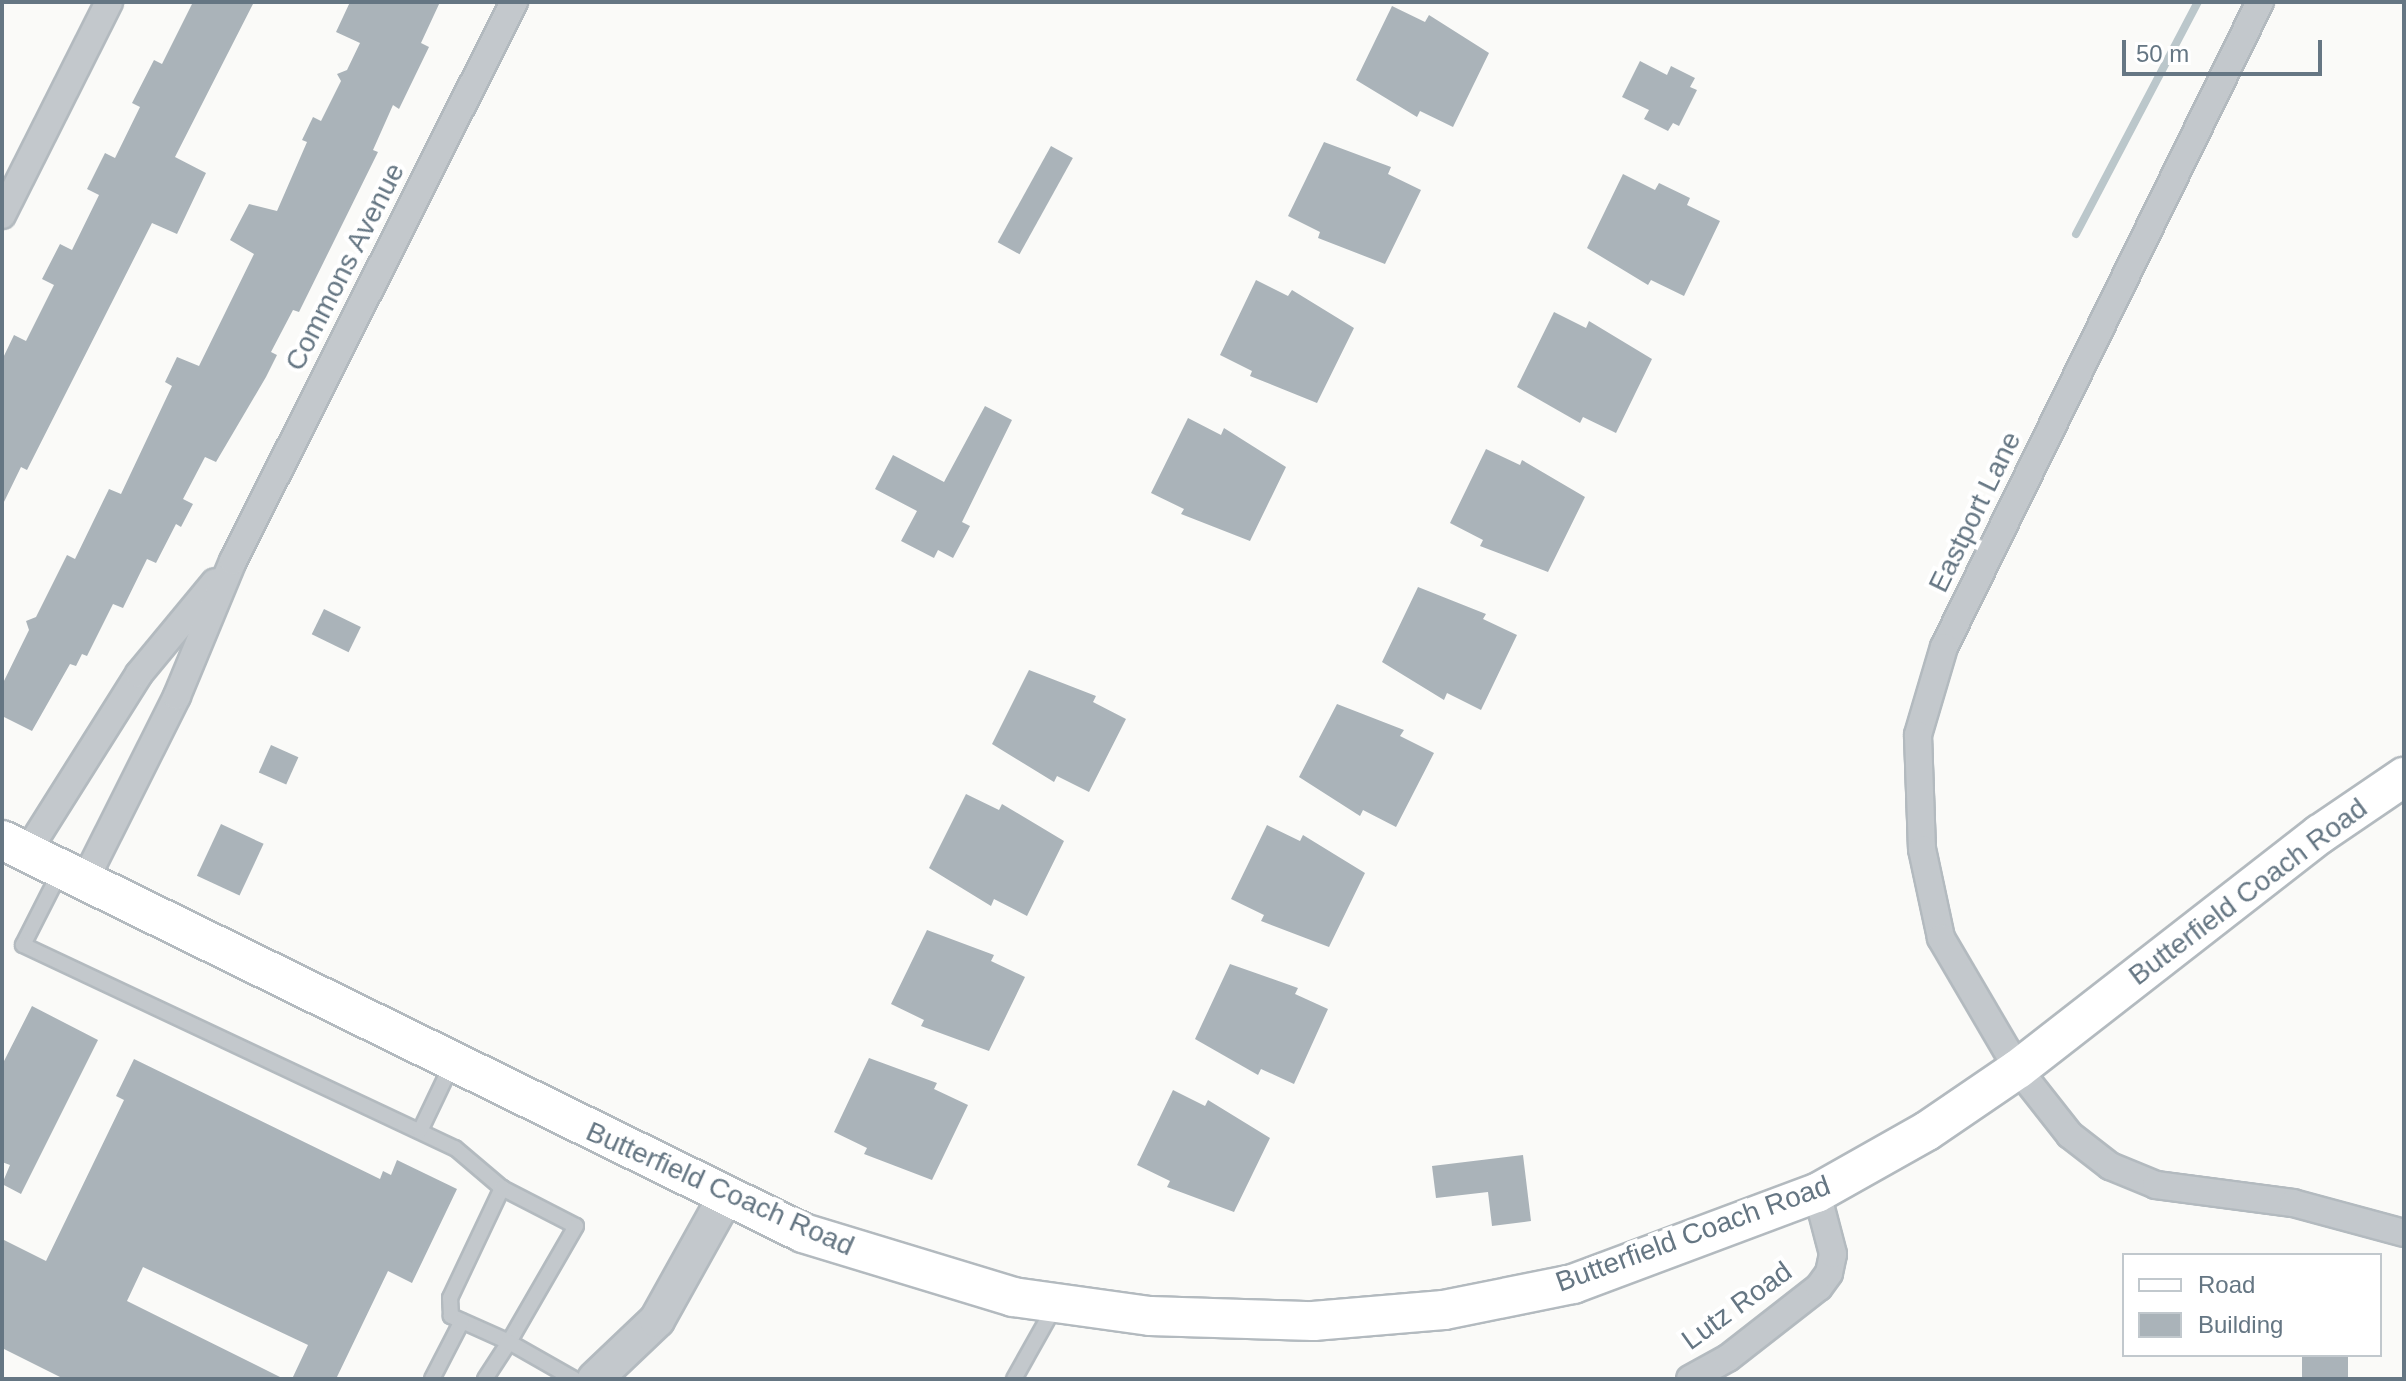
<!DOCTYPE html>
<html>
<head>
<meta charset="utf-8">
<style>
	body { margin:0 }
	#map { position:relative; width:2406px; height:1381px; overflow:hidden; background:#fafaf8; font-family:Arial,sans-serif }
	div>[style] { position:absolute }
	.stream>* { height:8px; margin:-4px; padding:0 4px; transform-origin:4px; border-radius:4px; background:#bbc7cb }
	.building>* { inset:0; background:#aab3b9; transform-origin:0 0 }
	.roads { filter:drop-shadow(2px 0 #b3babf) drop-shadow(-2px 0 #b3babf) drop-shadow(0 2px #b3babf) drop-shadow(0 -2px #b3babf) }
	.service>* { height:14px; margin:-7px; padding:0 7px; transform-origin:7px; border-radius:7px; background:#c3c8cc }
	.minor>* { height:26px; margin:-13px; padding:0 13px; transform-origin:13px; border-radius:13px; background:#c3c8cc }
	.tertiary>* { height:34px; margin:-17px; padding:0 17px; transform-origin:17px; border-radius:17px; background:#c3c8cc }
	.secondary>* { height:38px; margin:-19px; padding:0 19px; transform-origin:19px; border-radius:19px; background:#fff }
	span { translate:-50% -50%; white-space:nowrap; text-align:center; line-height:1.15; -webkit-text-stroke:8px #fff; paint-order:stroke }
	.street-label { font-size:28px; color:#657683 }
	.frame { position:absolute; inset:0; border:4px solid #657683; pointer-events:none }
	.legend { position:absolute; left:2122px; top:1253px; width:260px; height:104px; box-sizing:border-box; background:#fff; border:2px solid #c1c8cd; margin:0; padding:10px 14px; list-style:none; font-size:24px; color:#657683 }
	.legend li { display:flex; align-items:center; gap:16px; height:40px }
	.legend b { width:40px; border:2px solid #c1c8cd }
	.scale { position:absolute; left:2122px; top:40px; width:200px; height:36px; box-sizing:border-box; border:4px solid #657683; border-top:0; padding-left:10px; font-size:24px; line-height:28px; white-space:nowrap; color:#657683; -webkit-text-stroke:6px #fff; paint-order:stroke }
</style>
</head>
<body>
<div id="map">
	<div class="stream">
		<i style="left:2076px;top:234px;width:262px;rotate:-62.3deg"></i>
	</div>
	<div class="building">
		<i style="clip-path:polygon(193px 2px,254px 2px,175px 157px,206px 173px,177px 234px,152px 223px,27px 470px,21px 467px,2px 506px,2px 360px,14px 335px,26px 341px,54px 285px,42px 279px,60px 244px,72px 250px,99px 195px,87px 189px,105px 153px,115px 158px,140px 107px,132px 103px,154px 60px,162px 64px)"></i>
		<i style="clip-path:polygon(350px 2px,440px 2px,421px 43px,429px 47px,399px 109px,393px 105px,373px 150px,378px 152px,299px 312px,293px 310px,271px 352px,277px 355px,266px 377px,216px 462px,205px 457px,183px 499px,193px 504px,181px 527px,176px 524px,156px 563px,147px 559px,123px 608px,113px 604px,87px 656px,82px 654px,76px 666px,70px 664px,32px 731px,2px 716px,2px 685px,29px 630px,26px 621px,36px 617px,67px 555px,75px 559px,109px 489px,121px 494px,172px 386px,165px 382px,177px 357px,199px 366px,254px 254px,230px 240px,249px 204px,277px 211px,307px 142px,302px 140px,313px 117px,321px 121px,341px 81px,337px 74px,347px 70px,360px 43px,336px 32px)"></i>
		<i style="clip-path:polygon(1392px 6px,1425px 22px,1429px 15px,1489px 53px,1453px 127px,1420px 111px,1417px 117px,1356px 80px)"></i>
		<i style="clip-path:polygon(1640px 61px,1667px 75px,1671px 66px,1695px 78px,1690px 87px,1697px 90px,1679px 126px,1673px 123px,1668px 131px,1644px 119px,1649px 110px,1622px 97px)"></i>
		<i style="clip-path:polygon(1324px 142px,1391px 167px,1388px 174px,1421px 190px,1385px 264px,1318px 238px,1320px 232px,1288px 216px)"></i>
		<i style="left:1051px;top:146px;width:25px;height:110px;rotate:29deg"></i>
		<i style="clip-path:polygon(1623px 174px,1655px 190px,1659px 183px,1690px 198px,1687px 205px,1720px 221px,1684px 296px,1651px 280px,1648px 285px,1587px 248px)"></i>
		<i style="clip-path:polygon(1256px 280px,1288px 296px,1292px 290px,1354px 328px,1317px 403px,1250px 376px,1252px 371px,1220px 355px)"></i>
		<i style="clip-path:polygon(1554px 312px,1586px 328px,1589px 321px,1652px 359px,1616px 433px,1583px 417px,1580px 423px,1517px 387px)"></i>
		<i style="clip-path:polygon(985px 406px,1012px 420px,962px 522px,970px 526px,953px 558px,938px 550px,934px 558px,901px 541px,917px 511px,875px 489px,893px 455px,944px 482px)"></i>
		<i style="clip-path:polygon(1188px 418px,1221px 435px,1224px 428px,1286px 467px,1250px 541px,1181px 514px,1184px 509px,1151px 493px)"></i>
		<i style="clip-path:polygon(1486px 449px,1520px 465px,1522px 460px,1585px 497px,1548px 572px,1480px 546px,1483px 540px,1450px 523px)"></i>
		<i style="clip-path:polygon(1418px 587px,1486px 614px,1483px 619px,1517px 635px,1481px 710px,1447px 693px,1444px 700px,1382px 662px)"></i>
		<i style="left:324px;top:609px;width:41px;height:28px;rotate:26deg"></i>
		<i style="clip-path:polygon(1029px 670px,1096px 696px,1093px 702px,1126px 719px,1089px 792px,1057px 776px,1054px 782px,992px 744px)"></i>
		<i style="clip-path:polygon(1337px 704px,1404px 730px,1400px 736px,1434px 753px,1396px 827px,1363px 810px,1360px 816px,1299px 777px)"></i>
		<i style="left:271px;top:745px;width:30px;height:30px;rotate:24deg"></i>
		<i style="clip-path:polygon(966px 794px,999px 810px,1002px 804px,1064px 841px,1027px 916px,994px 899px,991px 906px,929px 868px)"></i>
		<i style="left:221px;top:824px;width:47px;height:57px;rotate:25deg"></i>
		<i style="clip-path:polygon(1267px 825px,1300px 841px,1303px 835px,1365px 873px,1329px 947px,1261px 921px,1264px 915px,1231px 899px)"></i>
		<i style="clip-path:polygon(927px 930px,994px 955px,991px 961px,1025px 977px,989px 1051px,921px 1026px,924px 1020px,891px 1004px)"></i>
		<i style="clip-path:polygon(1230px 964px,1298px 988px,1295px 994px,1328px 1009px,1294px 1084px,1261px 1069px,1258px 1075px,1195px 1039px)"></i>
		<i style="clip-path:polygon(32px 1006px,98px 1040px,21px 1194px,2px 1184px,10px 1165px,2px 1162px,2px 1065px)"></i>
		<i style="clip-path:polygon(869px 1058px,937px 1083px,934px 1089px,968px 1105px,932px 1180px,864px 1154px,867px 1148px,834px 1132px)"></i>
		<i style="clip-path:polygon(134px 1059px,380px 1179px,383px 1171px,391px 1175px,397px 1160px,457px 1189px,412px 1283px,388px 1271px,336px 1379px,292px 1379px,308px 1345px,143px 1267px,127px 1301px,284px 1379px,64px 1379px,2px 1348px,2px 1239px,46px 1261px,124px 1100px,116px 1096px)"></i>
		<i style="clip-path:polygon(1173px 1090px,1205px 1106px,1208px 1100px,1270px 1138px,1234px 1212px,1167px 1187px,1170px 1181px,1137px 1165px)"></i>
		<i style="clip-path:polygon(1523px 1155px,1531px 1221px,1492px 1226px,1488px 1192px,1436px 1198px,1432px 1166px)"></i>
		<i style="left:2302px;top:1355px;width:46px;height:24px"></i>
	</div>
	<div class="roads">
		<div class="service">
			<i style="left:61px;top:870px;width:84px;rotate:116.9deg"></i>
			<i style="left:23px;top:945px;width:477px;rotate:25.2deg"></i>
			<i style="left:455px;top:1148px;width:62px;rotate:40.4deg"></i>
			<i style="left:420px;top:1131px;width:74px;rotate:-64.5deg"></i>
			<i style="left:502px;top:1188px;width:83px;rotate:27.2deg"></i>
			<i style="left:576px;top:1226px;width:134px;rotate:120deg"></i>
			<i style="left:509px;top:1342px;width:64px;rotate:-155.9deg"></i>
			<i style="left:451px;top:1316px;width:18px;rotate:-93deg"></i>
			<i style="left:450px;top:1298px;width:122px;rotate:-64.7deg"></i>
			<i style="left:432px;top:1379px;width:65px;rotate:-62.7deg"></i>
			<i style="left:485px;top:1379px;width:44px;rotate:-57deg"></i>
			<i style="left:509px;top:1342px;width:75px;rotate:29.6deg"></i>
			<i style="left:1014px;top:1379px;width:84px;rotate:-60.7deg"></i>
		</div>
		<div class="minor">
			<i style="left:2260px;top:2px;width:718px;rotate:116.1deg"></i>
			<i style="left:1944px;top:647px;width:92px;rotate:106.5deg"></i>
			<i style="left:1918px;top:735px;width:114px;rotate:88deg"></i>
			<i style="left:1922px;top:849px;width:91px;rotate:77.9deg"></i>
			<i style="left:1941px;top:938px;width:152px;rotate:59.6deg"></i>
			<i style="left:2018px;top:1069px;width:84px;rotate:51.8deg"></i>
			<i style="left:2070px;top:1135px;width:51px;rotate:37.8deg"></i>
			<i style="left:2110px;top:1166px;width:50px;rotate:22.4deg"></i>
			<i style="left:2156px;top:1185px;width:138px;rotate:7.5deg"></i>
			<i style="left:2293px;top:1203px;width:115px;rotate:15.1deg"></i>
			<i style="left:2px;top:215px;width:238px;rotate:-63.3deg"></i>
			<i style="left:27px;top:852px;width:210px;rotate:-57.8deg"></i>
			<i style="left:139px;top:674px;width:119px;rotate:-50.4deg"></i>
			<i style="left:84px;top:882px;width:208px;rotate:-63.4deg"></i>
			<i style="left:177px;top:696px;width:146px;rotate:-67.5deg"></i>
			<i style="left:233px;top:561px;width:626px;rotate:-63.31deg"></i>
			<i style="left:1690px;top:1379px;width:43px;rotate:-28.9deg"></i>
			<i style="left:1728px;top:1358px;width:115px;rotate:-38deg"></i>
			<i style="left:1819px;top:1287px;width:17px;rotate:-54deg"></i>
			<i style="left:1829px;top:1273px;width:19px;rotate:-78deg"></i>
			<i style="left:1833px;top:1254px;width:63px;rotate:-104.7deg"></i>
		</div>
		<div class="tertiary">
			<i style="left:595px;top:1379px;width:86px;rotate:-43.6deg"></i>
			<i style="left:657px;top:1320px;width:140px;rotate:-60.9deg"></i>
		</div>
		<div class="secondary">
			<i style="left:2px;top:840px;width:892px;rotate:26.13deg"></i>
			<i style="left:803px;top:1233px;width:220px;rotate:16.9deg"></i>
			<i style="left:1013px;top:1297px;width:138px;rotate:7.9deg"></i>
			<i style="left:1150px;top:1316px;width:163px;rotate:1.8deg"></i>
			<i style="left:1313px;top:1321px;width:131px;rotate:-4.8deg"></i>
			<i style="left:1444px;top:1310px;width:132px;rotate:-11.4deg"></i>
			<i style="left:1573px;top:1284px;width:260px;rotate:-20.5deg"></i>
			<i style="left:1817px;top:1193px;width:126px;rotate:-29.4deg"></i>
			<i style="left:1927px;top:1131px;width:110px;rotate:-34.3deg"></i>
			<i style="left:2018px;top:1069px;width:383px;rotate:-37.9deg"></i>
			<i style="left:2320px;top:834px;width:102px;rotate:-34.2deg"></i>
		</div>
	</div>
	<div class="street-label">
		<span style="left:345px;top:267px;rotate:-63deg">Commons Avenue</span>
		<span style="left:1975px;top:512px;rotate:-64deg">Eastport Lane</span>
		<span style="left:2248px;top:892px;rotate:-37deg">Butterfield Coach Road</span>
		<span style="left:720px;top:1189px;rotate:24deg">Butterfield Coach Road</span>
		<span style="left:1693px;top:1234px;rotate:-20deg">Butterfield Coach Road</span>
		<span style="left:1737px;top:1306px;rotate:-36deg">Lutz Road</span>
	</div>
	<div class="frame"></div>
	<ul class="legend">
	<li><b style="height:10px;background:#fff"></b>Road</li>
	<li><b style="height:22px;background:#aab3b9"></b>Building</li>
	</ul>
	<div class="scale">50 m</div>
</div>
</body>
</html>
